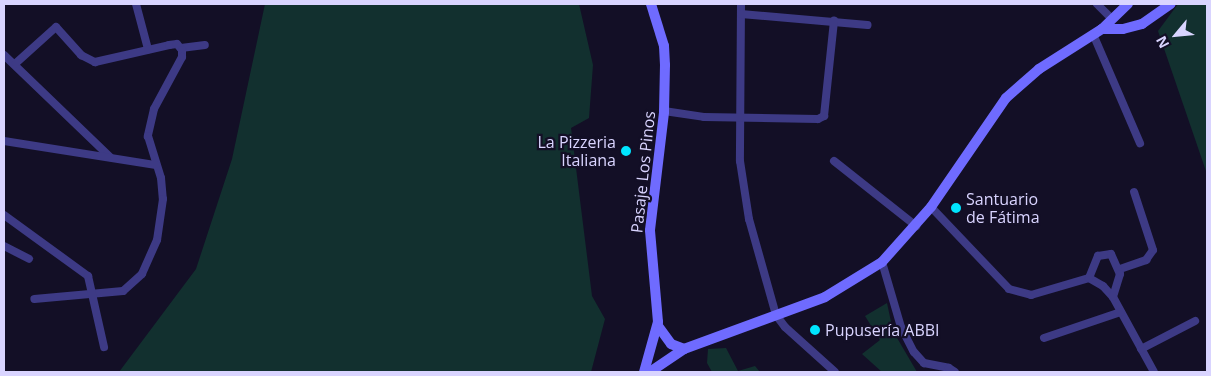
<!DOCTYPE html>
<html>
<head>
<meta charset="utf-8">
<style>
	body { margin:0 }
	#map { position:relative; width:1211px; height:376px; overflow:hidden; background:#130f26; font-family:"Open Sans",sans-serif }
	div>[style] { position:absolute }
	.green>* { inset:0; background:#12302f }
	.minor>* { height:8px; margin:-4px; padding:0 4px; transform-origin:4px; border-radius:4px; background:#3d3a85 }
	.secondary>* { height:10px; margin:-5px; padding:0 5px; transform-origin:5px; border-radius:5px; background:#6f6bff }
	.dots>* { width:14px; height:14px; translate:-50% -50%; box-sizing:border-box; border:2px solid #130f26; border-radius:50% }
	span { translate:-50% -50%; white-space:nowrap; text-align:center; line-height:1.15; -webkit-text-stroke:4.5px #130f26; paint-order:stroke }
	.poi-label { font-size:16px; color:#d9d4ff }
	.right { translate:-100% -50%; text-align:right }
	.left { translate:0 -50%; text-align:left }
	.street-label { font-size:16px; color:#d9d4ff }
	.frame { position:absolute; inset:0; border:5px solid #d9d4ff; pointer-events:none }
	.north { position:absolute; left:1151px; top:10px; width:50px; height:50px; -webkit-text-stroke:4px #130f26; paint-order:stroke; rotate:242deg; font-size:14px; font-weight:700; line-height:20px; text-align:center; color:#d9d4ff }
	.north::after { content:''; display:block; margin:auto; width:18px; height:22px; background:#d9d4ff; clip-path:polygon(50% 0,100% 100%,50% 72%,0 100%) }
</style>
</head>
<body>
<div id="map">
	<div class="green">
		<i style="clip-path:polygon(265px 4px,579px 4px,593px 65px,589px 118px,571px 128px,592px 296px,605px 319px,591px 372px,119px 372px,196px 269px,232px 159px)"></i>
		<i style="clip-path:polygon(1178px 4px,1207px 4px,1207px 174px,1158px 31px)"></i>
		<i style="clip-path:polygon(887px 303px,893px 331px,917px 372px,882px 372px,862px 354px,880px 340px,865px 316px)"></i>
		<i style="clip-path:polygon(726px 348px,738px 371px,755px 366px,760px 372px,712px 372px,707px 363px,708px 349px)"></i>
	</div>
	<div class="minor">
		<i style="left:136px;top:4px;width:47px;rotate:75.1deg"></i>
		<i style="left:741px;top:4px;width:157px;rotate:90.4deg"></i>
		<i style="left:740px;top:161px;width:59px;rotate:81.2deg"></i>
		<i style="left:749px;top:219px;width:100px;rotate:74.3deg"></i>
		<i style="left:776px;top:315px;width:15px;rotate:53deg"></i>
		<i style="left:785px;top:327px;width:67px;rotate:42deg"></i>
		<i style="left:1097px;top:4px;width:20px;rotate:45deg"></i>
		<i style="left:741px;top:14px;width:127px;rotate:5deg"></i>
		<i style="left:1093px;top:34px;width:119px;rotate:66.7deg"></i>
		<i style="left:181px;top:48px;width:24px;rotate:-7deg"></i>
		<i style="left:4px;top:55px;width:147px;rotate:43.9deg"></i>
		<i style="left:16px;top:63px;width:54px;rotate:-42deg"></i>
		<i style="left:56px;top:27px;width:38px;rotate:48deg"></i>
		<i style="left:81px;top:55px;width:16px;rotate:27deg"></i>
		<i style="left:95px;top:62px;width:76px;rotate:-12.9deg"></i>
		<i style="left:169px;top:45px;width:8px;rotate:-7deg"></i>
		<i style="left:177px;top:44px;width:8px;rotate:50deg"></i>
		<i style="left:182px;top:50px;width:7px;rotate:90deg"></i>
		<i style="left:182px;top:57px;width:59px;rotate:118.3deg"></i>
		<i style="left:154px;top:109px;width:28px;rotate:103deg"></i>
		<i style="left:148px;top:136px;width:44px;rotate:72.8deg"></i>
		<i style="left:161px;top:178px;width:21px;rotate:85deg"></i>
		<i style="left:163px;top:199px;width:41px;rotate:98.3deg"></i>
		<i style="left:157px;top:240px;width:37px;rotate:114deg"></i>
		<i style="left:142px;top:274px;width:25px;rotate:138deg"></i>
		<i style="left:123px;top:291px;width:89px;rotate:174.9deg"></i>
		<i style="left:664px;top:111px;width:40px;rotate:8.5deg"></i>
		<i style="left:704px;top:117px;width:114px;rotate:1deg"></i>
		<i style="left:818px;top:119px;width:7px;rotate:-27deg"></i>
		<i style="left:824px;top:116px;width:96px;rotate:-84deg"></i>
		<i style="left:4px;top:141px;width:154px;rotate:9deg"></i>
		<i style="left:834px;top:161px;width:105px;rotate:38.4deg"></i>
		<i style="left:931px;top:207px;width:113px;rotate:46.4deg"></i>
		<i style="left:1009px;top:289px;width:23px;rotate:15deg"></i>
		<i style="left:1031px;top:295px;width:60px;rotate:-16.3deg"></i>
		<i style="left:1089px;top:278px;width:16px;rotate:30deg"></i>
		<i style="left:1103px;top:286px;width:15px;rotate:48deg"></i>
		<i style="left:1113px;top:297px;width:85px;rotate:61.3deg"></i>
		<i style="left:4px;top:215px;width:104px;rotate:36deg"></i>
		<i style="left:88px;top:276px;width:73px;rotate:77.3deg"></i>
		<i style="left:4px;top:246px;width:28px;rotate:27deg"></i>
		<i style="left:882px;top:262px;width:68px;rotate:73.7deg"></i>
		<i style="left:901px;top:327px;width:28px;rotate:63deg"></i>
		<i style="left:914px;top:352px;width:15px;rotate:48deg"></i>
		<i style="left:924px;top:363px;width:25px;rotate:11deg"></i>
		<i style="left:949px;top:368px;width:7px;rotate:34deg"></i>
		<i style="left:1120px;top:269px;width:28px;rotate:-19deg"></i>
		<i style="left:1146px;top:260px;width:12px;rotate:-55deg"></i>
		<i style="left:1153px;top:250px;width:61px;rotate:-108.1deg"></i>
		<i style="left:1089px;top:278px;width:24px;rotate:-68deg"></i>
		<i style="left:1098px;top:256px;width:13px;rotate:-9deg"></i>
		<i style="left:1111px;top:254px;width:22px;rotate:66deg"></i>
		<i style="left:1120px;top:274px;width:24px;rotate:107deg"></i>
		<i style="left:1044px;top:338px;width:81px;rotate:-18.7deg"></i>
		<i style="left:1141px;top:349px;width:61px;rotate:-27.4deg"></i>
	</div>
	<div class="secondary">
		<i style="left:1102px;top:29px;width:21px"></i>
		<i style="left:1123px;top:29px;width:20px;rotate:-15deg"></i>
		<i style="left:1142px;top:24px;width:35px;rotate:-35deg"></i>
		<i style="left:658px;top:326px;width:22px;rotate:54deg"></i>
		<i style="left:671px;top:344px;width:14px;rotate:21deg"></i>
		<i style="left:644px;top:372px;width:52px;rotate:-74.4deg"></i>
		<i style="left:658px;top:322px;width:92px;rotate:-95deg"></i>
		<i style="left:650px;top:230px;width:119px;rotate:-83.2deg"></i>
		<i style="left:664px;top:112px;width:47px;rotate:-88.8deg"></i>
		<i style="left:665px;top:65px;width:19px;rotate:-93deg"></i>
		<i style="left:664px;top:46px;width:44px;rotate:-107.2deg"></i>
		<i style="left:650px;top:372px;width:41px;rotate:-34.1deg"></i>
		<i style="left:684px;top:349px;width:150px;rotate:-20.2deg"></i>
		<i style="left:825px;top:297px;width:67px;rotate:-31.6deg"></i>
		<i style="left:882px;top:262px;width:74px;rotate:-48.3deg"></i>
		<i style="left:931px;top:207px;width:132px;rotate:-55.5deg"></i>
		<i style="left:1006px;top:98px;width:44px;rotate:-41.3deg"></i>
		<i style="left:1039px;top:69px;width:75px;rotate:-32.4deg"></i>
		<i style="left:1102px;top:29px;width:36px;rotate:-44deg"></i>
	</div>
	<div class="dots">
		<i style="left:626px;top:151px;background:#00e5ff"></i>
		<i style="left:956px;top:208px;background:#00e5ff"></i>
		<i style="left:815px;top:330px;background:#00e5ff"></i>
	</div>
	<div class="poi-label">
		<span class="right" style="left:616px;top:151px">La Pizzeria<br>Italiana</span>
		<span class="left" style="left:966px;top:208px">Santuario<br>de Fátima</span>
		<span class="left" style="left:825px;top:330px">Pupusería ABBI</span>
	</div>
	<div class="street-label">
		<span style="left:643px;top:172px;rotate:-84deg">Pasaje Los Pinos</span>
	</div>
	<div class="frame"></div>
	<div class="north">N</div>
</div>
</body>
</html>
